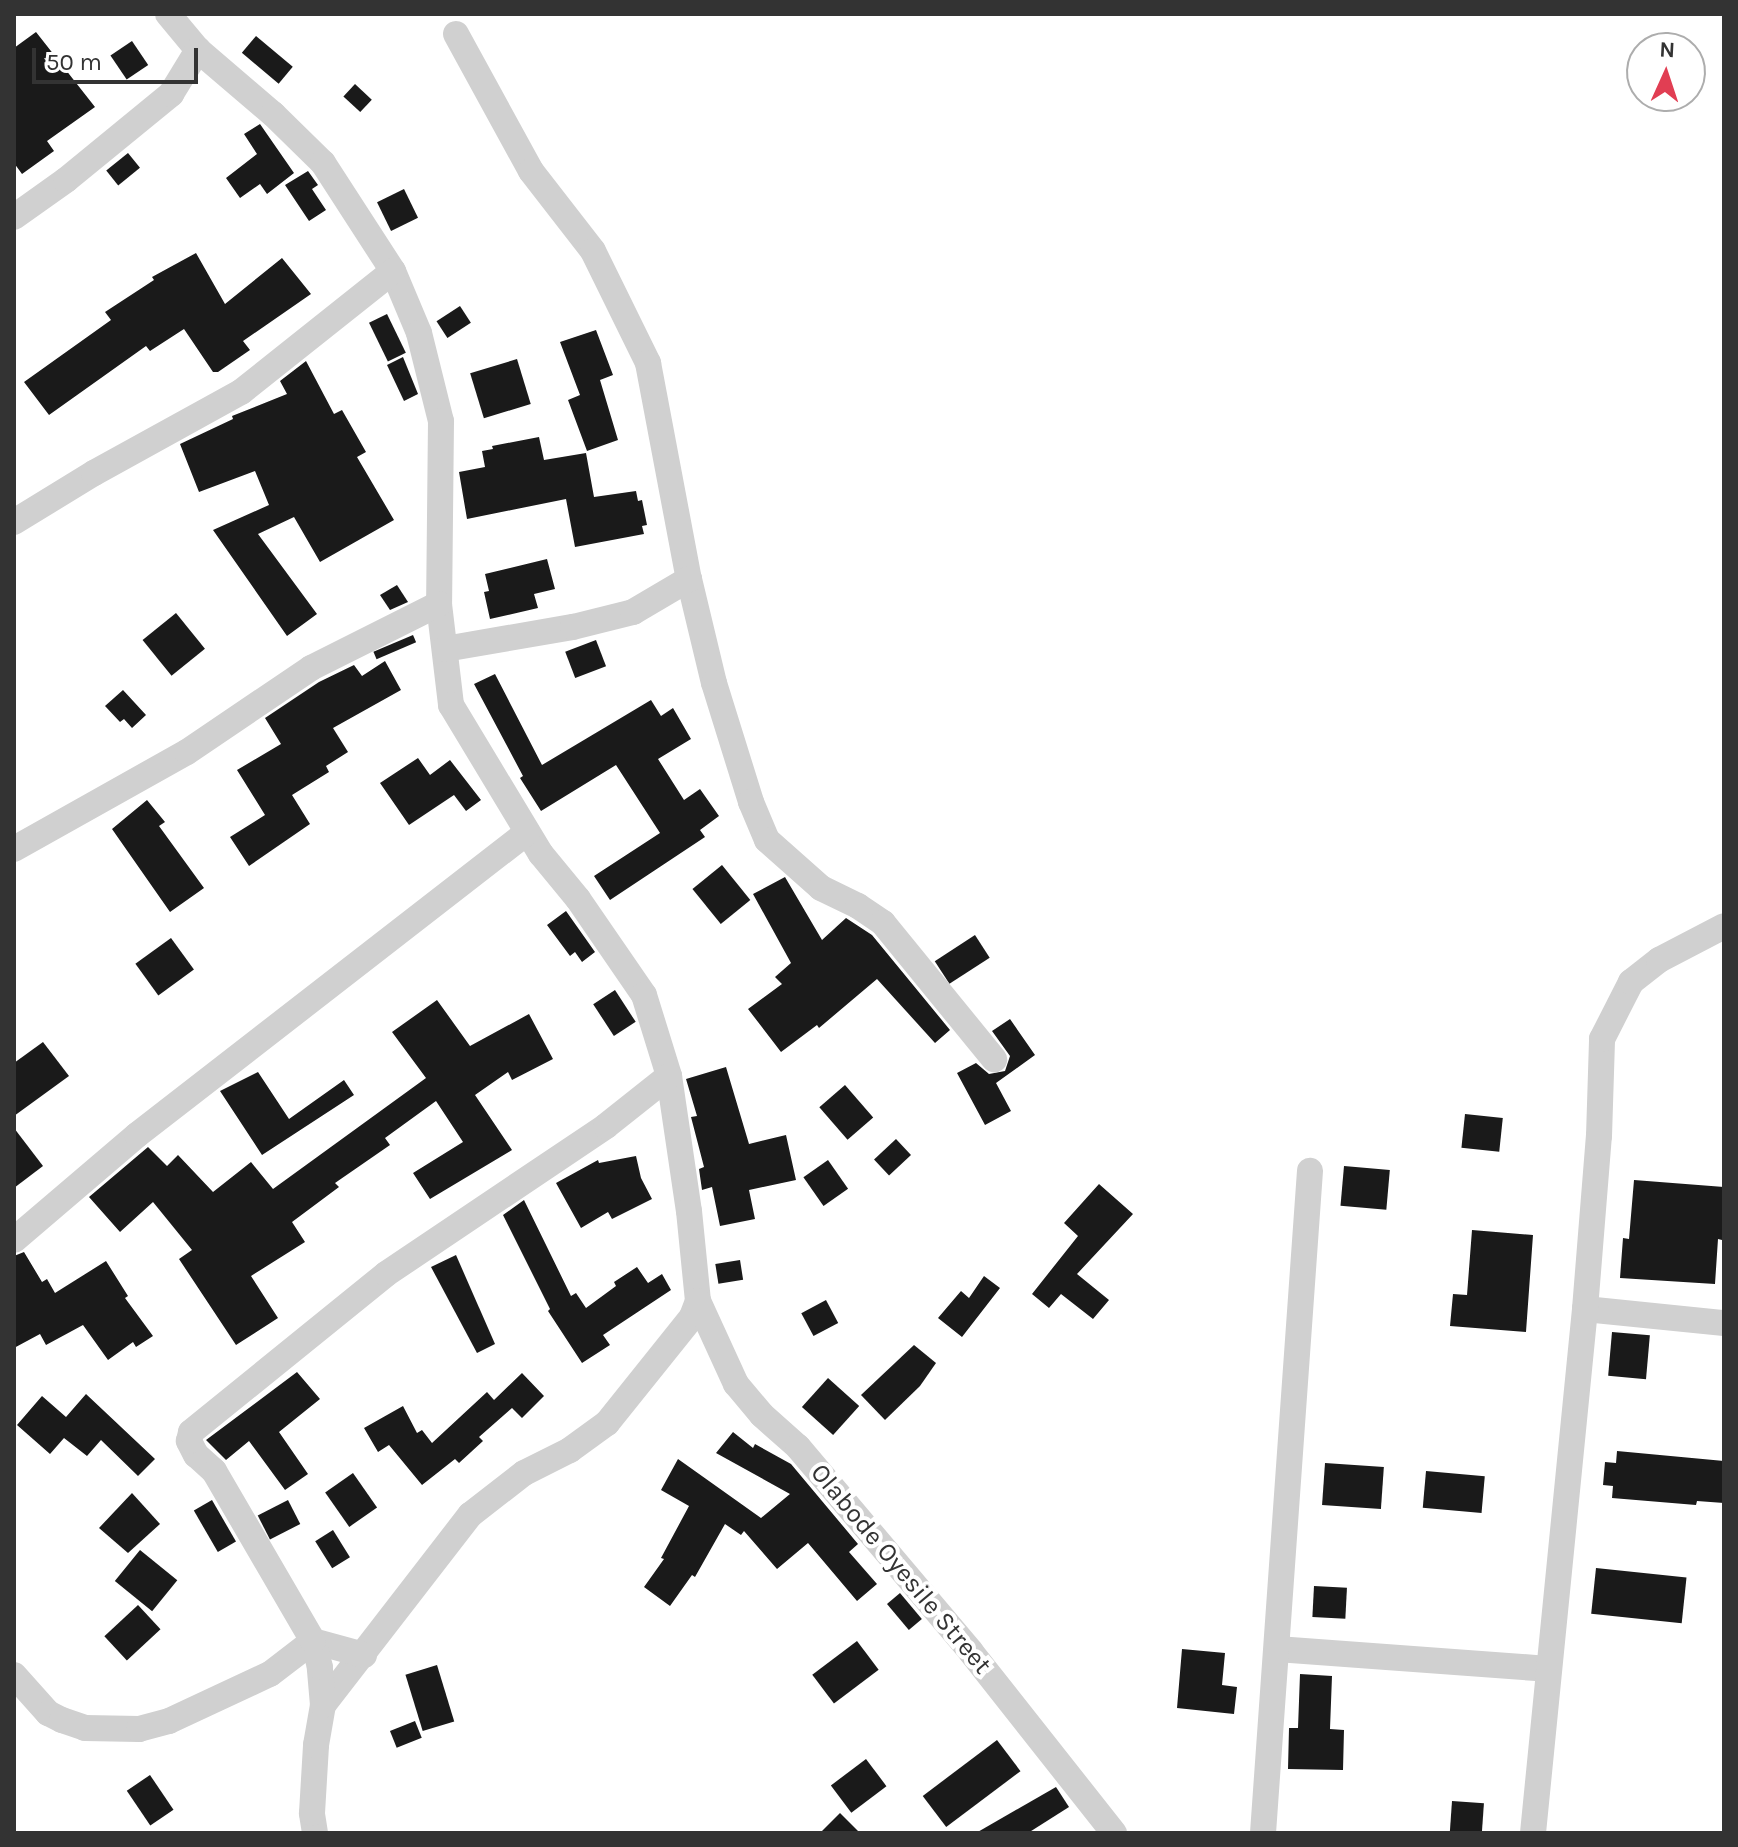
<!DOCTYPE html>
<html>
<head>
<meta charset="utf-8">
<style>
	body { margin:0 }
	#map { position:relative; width:1738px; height:1847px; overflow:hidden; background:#fff; font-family:Karla,sans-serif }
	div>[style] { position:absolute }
	.building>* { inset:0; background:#1a1a1a; transform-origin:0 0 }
	.street>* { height:26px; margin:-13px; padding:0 13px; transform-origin:13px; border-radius:13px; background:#d0d0d0 }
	span { translate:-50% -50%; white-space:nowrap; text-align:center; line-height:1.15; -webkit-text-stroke:8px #fff; paint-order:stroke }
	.street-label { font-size:26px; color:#333 }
	.frame { position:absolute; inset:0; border:16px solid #333; pointer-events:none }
	.north { position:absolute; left:1626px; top:32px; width:80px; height:80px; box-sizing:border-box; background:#fff; border:2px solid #adadad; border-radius:50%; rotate:3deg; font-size:22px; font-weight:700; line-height:32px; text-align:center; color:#333 }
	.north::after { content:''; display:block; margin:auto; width:28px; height:36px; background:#e13e53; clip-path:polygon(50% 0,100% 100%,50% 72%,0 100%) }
	.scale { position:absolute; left:32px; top:48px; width:166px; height:36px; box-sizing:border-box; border:4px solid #333; border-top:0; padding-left:10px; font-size:24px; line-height:28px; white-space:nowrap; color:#333; -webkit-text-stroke:6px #fff; paint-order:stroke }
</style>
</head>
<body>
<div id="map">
	<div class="building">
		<i style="clip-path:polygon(36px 32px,95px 107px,47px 141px,54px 151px,22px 174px,14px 163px,14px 48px)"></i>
		<i style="left:256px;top:36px;width:48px;height:22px;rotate:40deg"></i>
		<i style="left:132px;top:41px;width:29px;height:26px;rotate:56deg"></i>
		<i style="left:355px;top:84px;width:23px;height:17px;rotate:43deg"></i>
		<i style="clip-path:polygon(260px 124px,294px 173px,267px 194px,260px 184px,240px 198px,226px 178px,257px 154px,244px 134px)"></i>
		<i style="left:128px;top:153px;width:19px;height:28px;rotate:51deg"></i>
		<i style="clip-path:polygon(308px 171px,318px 185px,312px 189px,326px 210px,309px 221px,285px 185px)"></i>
		<i style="left:404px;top:189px;width:32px;height:30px;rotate:64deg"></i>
		<i style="clip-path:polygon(196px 253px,225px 304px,282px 258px,311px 294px,243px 341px,250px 350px,218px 372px,213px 372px,184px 329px,150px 351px,146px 346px,49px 415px,24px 382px,111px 320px,105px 312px,154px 280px,152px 277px)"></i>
		<i style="left:460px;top:306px;width:20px;height:28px;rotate:57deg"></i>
		<i style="left:387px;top:314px;width:43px;height:20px;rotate:64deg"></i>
		<i style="clip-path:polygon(596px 330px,613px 375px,600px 380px,618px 440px,587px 451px,568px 400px,580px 395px,560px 342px)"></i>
		<i style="clip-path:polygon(403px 357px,418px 394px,404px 401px,387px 365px)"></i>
		<i style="left:517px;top:359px;width:47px;height:49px;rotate:73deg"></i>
		<i style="clip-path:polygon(306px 361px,334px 414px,342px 410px,366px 452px,357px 457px,394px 520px,320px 562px,294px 517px,258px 534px,317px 614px,287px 636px,213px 530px,269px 505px,255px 471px,199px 492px,180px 444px,233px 419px,232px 416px,287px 394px,280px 381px)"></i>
		<i style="clip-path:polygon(539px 437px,544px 460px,586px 453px,594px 497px,636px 491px,638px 501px,642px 500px,647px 525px,642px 526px,644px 534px,575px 547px,566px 499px,467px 519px,459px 472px,485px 467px,482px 451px,493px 449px,492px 446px)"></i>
		<i style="clip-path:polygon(547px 559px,555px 589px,534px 594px,538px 608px,490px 619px,484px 592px,489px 591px,485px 574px)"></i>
		<i style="clip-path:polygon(397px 585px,408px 602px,390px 610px,380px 595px)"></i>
		<i style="left:176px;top:613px;width:46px;height:43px;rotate:51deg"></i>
		<i style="left:413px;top:635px;width:8px;height:43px;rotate:67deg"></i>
		<i style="left:596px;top:640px;width:28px;height:33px;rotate:69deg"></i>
		<i style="clip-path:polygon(385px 661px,401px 690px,333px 728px,348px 752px,326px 766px,329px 772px,292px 795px,310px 824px,249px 866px,230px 837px,265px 815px,237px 770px,281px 744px,265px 718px,319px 682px,354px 665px,362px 676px)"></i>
		<i style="clip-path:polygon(495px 674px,542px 765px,651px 700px,661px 716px,673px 708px,691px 739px,658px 759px,684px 800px,700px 789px,719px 816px,700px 830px,705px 837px,610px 900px,594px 876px,660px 833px,616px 765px,541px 811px,520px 778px,523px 776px,474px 684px)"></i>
		<i style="clip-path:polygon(123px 690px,146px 715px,132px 728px,124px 719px,120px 722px,105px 706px)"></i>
		<i style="clip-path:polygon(418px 758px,430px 775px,450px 760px,481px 800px,466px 811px,454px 795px,409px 825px,380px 783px)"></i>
		<i style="clip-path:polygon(147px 800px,165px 822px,159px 826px,204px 888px,170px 912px,112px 829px)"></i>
		<i style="left:722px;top:865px;width:45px;height:38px;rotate:51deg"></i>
		<i style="clip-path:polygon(785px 877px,822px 940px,846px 918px,872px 935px,950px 1030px,935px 1043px,877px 979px,819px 1028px,817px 1025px,781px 1052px,748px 1009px,782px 984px,775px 977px,791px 963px,753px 894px)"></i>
		<i style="clip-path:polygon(566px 911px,595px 952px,582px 962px,575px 952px,570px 956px,547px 925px)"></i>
		<i style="left:975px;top:935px;width:27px;height:48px;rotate:57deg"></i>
		<i style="left:171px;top:938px;width:39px;height:44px;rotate:54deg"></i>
		<i style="left:615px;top:990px;width:38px;height:26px;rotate:57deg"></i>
		<i style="clip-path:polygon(437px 1000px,470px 1046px,529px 1014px,553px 1059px,512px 1080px,508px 1072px,475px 1095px,512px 1150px,430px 1199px,413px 1173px,463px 1142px,436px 1101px,385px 1138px,390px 1145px,335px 1183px,339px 1187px,292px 1222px,305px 1242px,251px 1276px,278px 1318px,236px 1345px,179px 1259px,192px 1250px,153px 1202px,120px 1232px,89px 1197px,148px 1147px,167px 1166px,178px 1155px,213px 1192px,251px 1162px,273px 1189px,426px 1078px,392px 1032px)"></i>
		<i style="clip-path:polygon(1010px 1019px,1035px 1055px,996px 1083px,1011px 1111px,985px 1125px,957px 1073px,976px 1063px,989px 1074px,1005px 1071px,1010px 1056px,992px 1031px)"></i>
		<i style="clip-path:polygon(43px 1042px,69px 1076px,14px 1116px,14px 1063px)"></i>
		<i style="clip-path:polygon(726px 1067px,749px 1144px,786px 1135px,796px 1180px,749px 1190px,755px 1219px,720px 1226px,712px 1187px,702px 1190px,699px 1169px,704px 1167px,691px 1117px,697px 1116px,686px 1079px)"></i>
		<i style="clip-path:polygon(258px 1072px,289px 1119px,344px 1080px,354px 1095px,262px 1155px,220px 1091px)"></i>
		<i style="left:845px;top:1085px;width:43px;height:34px;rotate:49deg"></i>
		<i style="left:1465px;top:1114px;width:38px;height:34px;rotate:6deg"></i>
		<i style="clip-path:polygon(14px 1128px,43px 1166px,14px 1188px)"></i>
		<i style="left:896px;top:1139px;width:22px;height:30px;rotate:47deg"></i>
		<i style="clip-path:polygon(636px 1156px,641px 1178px,652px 1199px,612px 1219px,608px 1212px,581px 1228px,556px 1183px,598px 1160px,599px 1163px)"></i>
		<i style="left:828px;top:1160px;width:35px;height:30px;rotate:55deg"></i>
		<i style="left:1344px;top:1166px;width:46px;height:40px;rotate:5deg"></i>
		<i style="clip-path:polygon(1634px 1180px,1724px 1187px,1722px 1240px,1718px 1239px,1715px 1284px,1620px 1278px,1623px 1238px,1629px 1239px)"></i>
		<i style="clip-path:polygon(1099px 1184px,1133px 1214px,1077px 1274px,1109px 1300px,1093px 1319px,1061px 1294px,1049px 1308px,1032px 1294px,1078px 1236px,1064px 1223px)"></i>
		<i style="clip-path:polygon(524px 1200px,571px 1296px,576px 1293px,586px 1308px,616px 1286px,614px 1282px,637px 1267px,648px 1283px,662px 1274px,671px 1290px,603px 1335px,610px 1345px,582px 1363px,548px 1311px,550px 1309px,503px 1215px)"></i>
		<i style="clip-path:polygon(1472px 1230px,1533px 1235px,1526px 1332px,1450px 1326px,1453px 1294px,1467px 1295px)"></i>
		<i style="clip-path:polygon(24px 1252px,42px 1282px,47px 1279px,55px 1293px,106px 1261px,128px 1296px,125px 1298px,153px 1336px,136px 1347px,133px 1342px,108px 1360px,83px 1325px,46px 1345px,40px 1334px,14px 1348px,14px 1256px)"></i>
		<i style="clip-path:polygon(456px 1255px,495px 1344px,477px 1353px,431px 1267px)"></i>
		<i style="left:740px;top:1260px;width:20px;height:25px;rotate:81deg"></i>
		<i style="clip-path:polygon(984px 1276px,1000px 1288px,962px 1337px,938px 1318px,961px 1291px,969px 1298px)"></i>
		<i style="left:826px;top:1300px;width:26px;height:28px;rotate:62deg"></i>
		<i style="left:1612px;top:1332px;width:38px;height:44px;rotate:5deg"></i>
		<i style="clip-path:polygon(914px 1345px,936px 1363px,920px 1386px,885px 1420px,861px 1395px)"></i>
		<i style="clip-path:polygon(297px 1372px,320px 1399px,279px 1432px,308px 1474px,285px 1490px,249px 1441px,226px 1460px,206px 1440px)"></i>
		<i style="clip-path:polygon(522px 1373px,544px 1396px,522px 1418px,512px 1408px,479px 1437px,483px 1441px,459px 1463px,455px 1459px,422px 1485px,389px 1445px,378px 1452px,364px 1428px,403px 1406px,417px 1433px,422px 1430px,432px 1443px,487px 1392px,494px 1400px)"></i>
		<i style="left:828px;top:1378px;width:42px;height:39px;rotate:42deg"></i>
		<i style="clip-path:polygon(86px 1394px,155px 1459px,138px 1476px,101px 1440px,87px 1456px,64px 1438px,50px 1454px,17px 1425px,42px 1396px,66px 1417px)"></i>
		<i style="clip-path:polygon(733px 1432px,753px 1448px,755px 1444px,791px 1464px,858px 1544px,849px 1552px,877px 1584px,857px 1601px,808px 1543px,777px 1569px,744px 1531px,741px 1535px,725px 1524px,695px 1577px,692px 1575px,670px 1606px,644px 1587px,664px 1559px,661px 1558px,689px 1506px,661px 1490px,678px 1459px,761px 1518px,790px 1494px,716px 1453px)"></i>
		<i style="clip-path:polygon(1617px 1451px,1724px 1461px,1724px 1503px,1697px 1501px,1696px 1505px,1612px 1498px,1613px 1486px,1603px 1485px,1605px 1462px,1616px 1463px)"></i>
		<i style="left:1325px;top:1463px;width:59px;height:42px;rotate:4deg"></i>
		<i style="left:1426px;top:1471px;width:59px;height:37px;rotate:5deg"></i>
		<i style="left:353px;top:1473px;width:42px;height:34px;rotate:55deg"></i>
		<i style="clip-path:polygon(132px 1493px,160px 1524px,128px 1553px,99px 1528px)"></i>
		<i style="left:212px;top:1500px;width:48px;height:21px;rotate:60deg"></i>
		<i style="left:288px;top:1500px;width:27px;height:34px;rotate:63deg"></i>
		<i style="left:333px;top:1530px;width:32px;height:21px;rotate:58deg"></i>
		<i style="left:140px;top:1550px;width:48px;height:40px;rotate:39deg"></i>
		<i style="left:1596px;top:1568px;width:91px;height:46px;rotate:6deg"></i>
		<i style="left:1314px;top:1586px;width:33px;height:31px;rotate:3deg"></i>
		<i style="left:900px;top:1593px;width:34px;height:17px;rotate:50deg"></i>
		<i style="left:138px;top:1605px;width:33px;height:46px;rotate:47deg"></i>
		<i style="left:857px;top:1641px;width:36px;height:56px;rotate:53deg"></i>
		<i style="clip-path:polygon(1182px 1649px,1225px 1653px,1222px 1685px,1237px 1687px,1234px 1714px,1177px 1708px)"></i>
		<i style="left:437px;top:1665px;width:59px;height:33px;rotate:73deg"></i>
		<i style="clip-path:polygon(1300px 1674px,1332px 1676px,1330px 1729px,1344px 1730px,1343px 1770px,1288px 1769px,1289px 1728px,1298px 1728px)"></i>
		<i style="left:415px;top:1721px;width:18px;height:27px;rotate:68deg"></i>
		<i style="left:997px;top:1740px;width:39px;height:93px;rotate:53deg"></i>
		<i style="left:866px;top:1759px;width:34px;height:44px;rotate:53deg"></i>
		<i style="left:150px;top:1775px;width:42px;height:28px;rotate:56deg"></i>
		<i style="clip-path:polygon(1056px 1787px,1069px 1807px,1028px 1833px,976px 1833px)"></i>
		<i style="left:1452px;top:1801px;width:32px;height:32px;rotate:4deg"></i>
		<i style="clip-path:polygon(840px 1813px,860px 1833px,820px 1833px)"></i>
	</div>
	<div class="street">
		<i style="left:168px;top:14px;width:47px;rotate:50.2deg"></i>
		<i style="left:198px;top:50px;width:99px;rotate:40.5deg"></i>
		<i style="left:273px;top:114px;width:70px;rotate:44.4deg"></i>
		<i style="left:323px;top:163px;width:129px;rotate:57.1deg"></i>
		<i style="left:393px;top:271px;width:67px;rotate:67.2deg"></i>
		<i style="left:419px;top:333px;width:91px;rotate:76deg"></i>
		<i style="left:441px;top:421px;width:183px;rotate:90.6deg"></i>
		<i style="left:439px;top:604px;width:102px;rotate:83.2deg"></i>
		<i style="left:451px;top:705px;width:174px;rotate:58.9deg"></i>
		<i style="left:541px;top:854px;width:58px;rotate:50.6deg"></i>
		<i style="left:578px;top:899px;width:116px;rotate:55.5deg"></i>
		<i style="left:644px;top:995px;width:85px;rotate:72.8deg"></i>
		<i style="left:669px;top:1076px;width:136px;rotate:81.6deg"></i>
		<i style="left:689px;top:1211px;width:90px;rotate:84.3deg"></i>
		<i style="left:698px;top:1301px;width:17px;rotate:111deg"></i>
		<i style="left:692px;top:1317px;width:136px;rotate:128.7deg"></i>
		<i style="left:607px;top:1423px;width:46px;rotate:143.9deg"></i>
		<i style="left:570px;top:1450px;width:51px;rotate:153.4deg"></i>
		<i style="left:524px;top:1473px;width:68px;rotate:142.1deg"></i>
		<i style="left:470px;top:1515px;width:240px;rotate:127.7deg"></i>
		<i style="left:456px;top:34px;width:156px;rotate:61.3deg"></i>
		<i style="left:531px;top:171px;width:101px;rotate:52.2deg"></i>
		<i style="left:593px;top:251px;width:125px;rotate:63.8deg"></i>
		<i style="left:648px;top:363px;width:220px;rotate:79.3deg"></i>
		<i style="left:689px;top:579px;width:107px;rotate:76.5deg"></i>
		<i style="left:714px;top:683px;width:125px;rotate:72.7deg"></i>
		<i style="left:751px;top:802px;width:41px;rotate:67.2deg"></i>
		<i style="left:767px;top:840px;width:72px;rotate:41.6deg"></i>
		<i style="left:821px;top:888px;width:41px;rotate:25.9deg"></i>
		<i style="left:858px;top:906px;width:30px;rotate:34deg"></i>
		<i style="left:883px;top:923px;width:176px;rotate:50.8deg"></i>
		<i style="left:14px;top:217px;width:64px;rotate:-35.4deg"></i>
		<i style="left:66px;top:180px;width:136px;rotate:-39.3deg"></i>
		<i style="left:171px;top:94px;width:52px;rotate:-58.5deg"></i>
		<i style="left:14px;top:522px;width:94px;rotate:-31.5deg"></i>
		<i style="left:94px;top:473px;width:168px;rotate:-28.9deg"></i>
		<i style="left:241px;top:392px;width:194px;rotate:-38.5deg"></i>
		<i style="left:445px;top:649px;width:130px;rotate:-9.8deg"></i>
		<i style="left:573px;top:627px;width:62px;rotate:-14deg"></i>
		<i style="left:633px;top:612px;width:65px;rotate:-30.5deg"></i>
		<i style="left:14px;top:849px;width:198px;rotate:-29.3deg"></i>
		<i style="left:187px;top:752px;width:150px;rotate:-34.1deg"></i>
		<i style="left:311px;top:668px;width:143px;rotate:-26.6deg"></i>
		<i style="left:14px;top:1240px;width:162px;rotate:-40.5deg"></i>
		<i style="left:137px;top:1135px;width:494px;rotate:-37.8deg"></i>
		<i style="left:698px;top:1301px;width:91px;rotate:65.4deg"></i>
		<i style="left:736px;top:1384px;width:40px;rotate:50deg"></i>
		<i style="left:762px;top:1415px;width:48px;rotate:41.6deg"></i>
		<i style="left:798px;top:1447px;width:268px;rotate:49.8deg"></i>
		<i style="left:971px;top:1652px;width:231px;rotate:51.7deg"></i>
		<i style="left:1585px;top:1309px;width:140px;rotate:5.8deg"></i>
		<i style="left:1277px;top:1649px;width:271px;rotate:4.2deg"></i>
		<i style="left:14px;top:1675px;width:51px;rotate:48.2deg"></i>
		<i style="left:48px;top:1713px;width:16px;rotate:27deg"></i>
		<i style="left:62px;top:1720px;width:24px;rotate:19deg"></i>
		<i style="left:85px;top:1728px;width:54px;rotate:1.1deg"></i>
		<i style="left:139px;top:1729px;width:31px;rotate:-15deg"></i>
		<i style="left:169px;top:1721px;width:111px;rotate:-25deg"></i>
		<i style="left:270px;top:1674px;width:54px;rotate:-37.5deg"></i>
		<i style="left:313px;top:1641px;width:53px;rotate:15.4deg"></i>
		<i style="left:315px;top:1833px;width:20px;rotate:-99deg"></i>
		<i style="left:312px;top:1813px;width:68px;rotate:-86.6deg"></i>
		<i style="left:316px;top:1745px;width:41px;rotate:-80.1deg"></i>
		<i style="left:323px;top:1705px;width:38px;rotate:-95deg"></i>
		<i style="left:320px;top:1667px;width:27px;rotate:-105deg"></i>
		<i style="left:313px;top:1641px;width:197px;rotate:-120.2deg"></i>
		<i style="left:214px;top:1471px;width:24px;rotate:-138deg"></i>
		<i style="left:196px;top:1455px;width:16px;rotate:-117deg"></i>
		<i style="left:189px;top:1441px;width:9px;rotate:-77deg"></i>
		<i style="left:191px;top:1432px;width:251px;rotate:-39deg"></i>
		<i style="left:386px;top:1274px;width:265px;rotate:-33.9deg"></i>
		<i style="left:606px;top:1126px;width:80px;rotate:-38.4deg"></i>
		<i style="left:1263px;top:1833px;width:664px;rotate:-85.94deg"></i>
		<i style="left:1533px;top:1833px;width:527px;rotate:-84.33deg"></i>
		<i style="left:1585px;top:1309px;width:174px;rotate:-85.4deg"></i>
		<i style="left:1599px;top:1136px;width:97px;rotate:-88.2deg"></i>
		<i style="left:1602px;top:1039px;width:64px;rotate:-63deg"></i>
		<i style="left:1631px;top:982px;width:36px;rotate:-38deg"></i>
		<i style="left:1659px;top:960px;width:73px;rotate:-27.6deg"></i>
	</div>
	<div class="street-label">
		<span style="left:901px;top:1569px;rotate:50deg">Olabode Oyesile Street</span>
	</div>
	<div class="frame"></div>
	<div class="north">N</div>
	<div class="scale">50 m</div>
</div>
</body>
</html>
